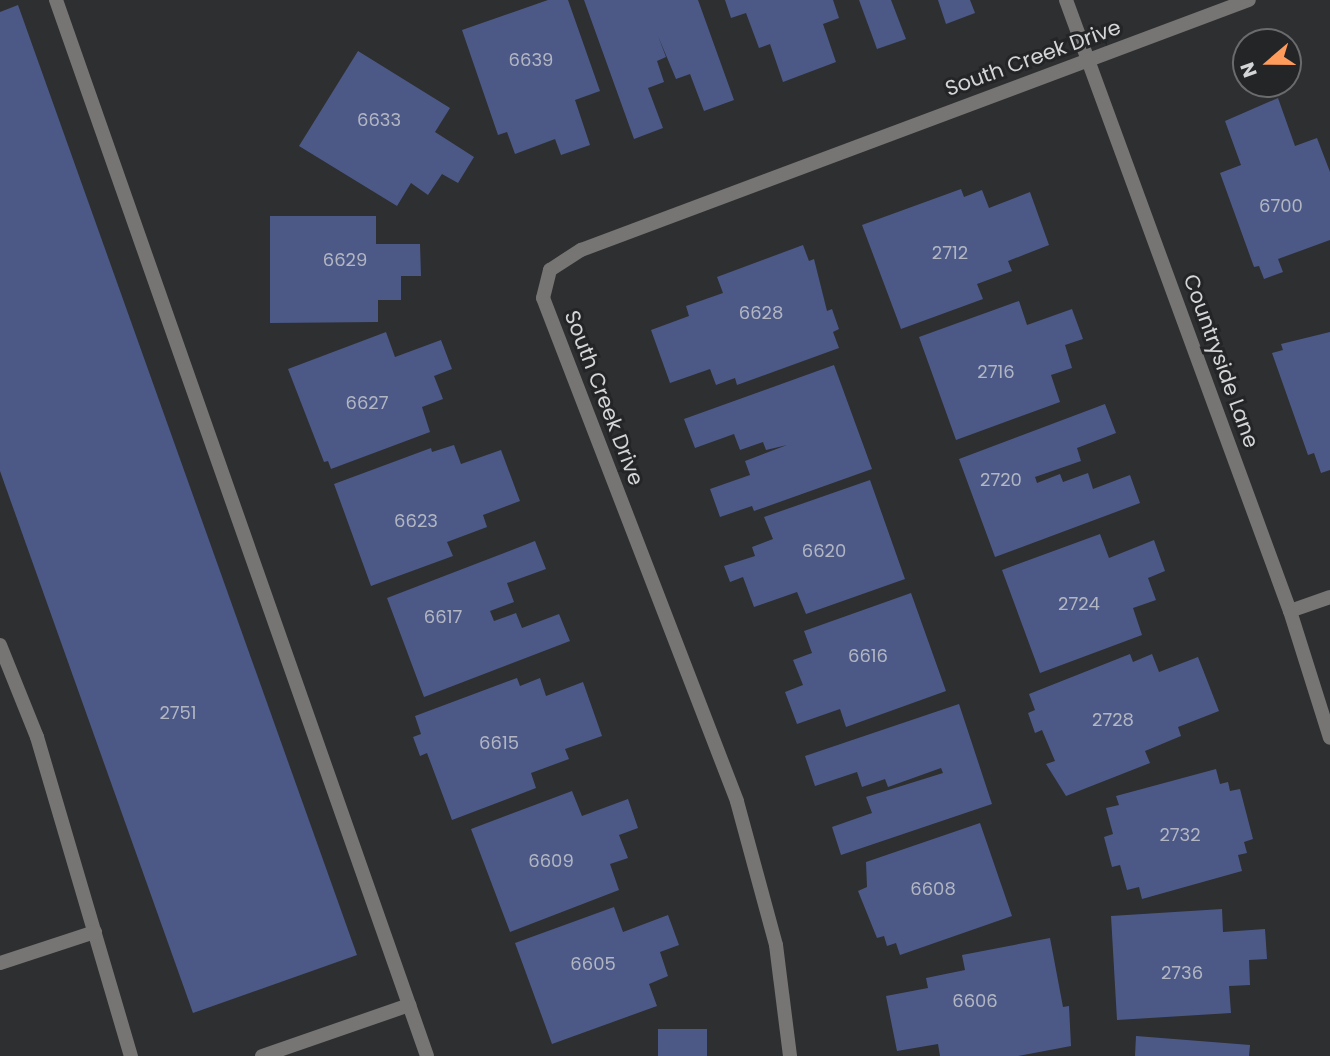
<!DOCTYPE html>
<html>
<head>
<meta charset="utf-8">
<style>
	body { margin:0 }
	#map { position:relative; width:1330px; height:1056px; overflow:hidden; background:#2e2f31; font-family:Poppins,sans-serif }
	div>[style] { position:absolute }
	.building>* { inset:0; background:#4c5987; transform-origin:0 0 }
	.lane>* { height:14px; margin:-7px; padding:0 7px; transform-origin:7px; border-radius:7px; background:#767574 }
	.street>* { height:14px; margin:-7px; padding:0 7px; transform-origin:7px; border-radius:7px; background:#767574 }
	span { translate:-50% -50%; white-space:nowrap; text-align:center; line-height:1.15; -webkit-text-stroke:6px #242527; paint-order:stroke }
	.number-label { font-size:18px; color:#b2b6c2 }
	.number-label span { -webkit-text-stroke-width:0 }
	.street-label { font-size:21px; color:#d4d5d6 }
	.north { position:absolute; left:1232px; top:28px; width:70px; height:70px; box-sizing:border-box; background:#242527; border:2px solid #6a6b6d; border-radius:50%; rotate:250deg; font-size:19px; font-weight:700; line-height:28px; text-align:center; color:#d4d5d6 }
	.north::after { content:''; display:block; margin:auto; width:24px; height:32px; background:#ff9b5b; clip-path:polygon(50% 0,100% 100%,50% 72%,0 100%) }
</style>
</head>
<body>
<div id="map">
	<div class="building">
		<i style="clip-path:polygon(548px 0,568px 0,600px 91px,575px 100px,590px 145px,561px 155px,555px 139px,515px 154px,507px 132px,498px 135px,462px 30px)"></i>
		<i style="clip-path:polygon(584px 0,698px 0,734px 100px,704px 111px,690px 74px,676px 79px,658px 36px,666px 57px,657px 61px,664px 82px,648px 88px,663px 128px,634px 139px)"></i>
		<i style="clip-path:polygon(725px 0,833px 0,839px 18px,823px 24px,836px 62px,783px 82px,770px 44px,759px 48px,746px 13px,731px 18px)"></i>
		<i style="clip-path:polygon(859px 0,891px 0,906px 39px,877px 49px)"></i>
		<i style="clip-path:polygon(938px 0,970px 0,975px 13px,946px 24px)"></i>
		<i style="clip-path:polygon(18px 5px,357px 955px,193px 1013px,0 471px,0 12px)"></i>
		<i style="clip-path:polygon(358px 51px,450px 108px,435px 132px,474px 157px,458px 183px,442px 174px,428px 195px,411px 183px,397px 206px,299px 146px)"></i>
		<i style="clip-path:polygon(1278px 98px,1295px 146px,1317px 138px,1330px 172px,1330px 240px,1278px 259px,1283px 272px,1264px 279px,1259px 266px,1254px 267px,1220px 173px,1241px 165px,1225px 121px)"></i>
		<i style="clip-path:polygon(961px 189px,964px 197px,982px 190px,989px 208px,1030px 192px,1049px 245px,1008px 261px,1012px 271px,977px 284px,983px 299px,901px 329px,862px 225px)"></i>
		<i style="clip-path:polygon(270px 216px,376px 216px,376px 244px,420px 244px,421px 276px,401px 276px,401px 300px,378px 300px,378px 322px,270px 323px)"></i>
		<i style="clip-path:polygon(803px 245px,809px 261px,814px 259px,827px 311px,832px 309px,839px 329px,833px 332px,839px 348px,737px 385px,735px 378px,716px 385px,710px 369px,670px 383px,651px 330px,689px 316px,686px 306px,723px 293px,717px 277px)"></i>
		<i style="clip-path:polygon(1019px 301px,1027px 325px,1072px 309px,1083px 339px,1065px 345px,1072px 368px,1051px 375px,1060px 402px,956px 440px,919px 337px)"></i>
		<i style="clip-path:polygon(386px 332px,395px 357px,441px 340px,452px 369px,434px 376px,443px 399px,422px 407px,430px 432px,331px 469px,328px 461px,324px 462px,288px 369px)"></i>
		<i style="clip-path:polygon(1330px 332px,1330px 470px,1321px 473px,1314px 453px,1308px 455px,1272px 353px,1283px 350px,1281px 344px)"></i>
		<i style="clip-path:polygon(834px 365px,872px 469px,754px 511px,752px 506px,720px 517px,710px 489px,750px 475px,745px 461px,787px 445px,766px 450px,763px 442px,740px 450px,734px 434px,695px 448px,684px 419px)"></i>
		<i style="clip-path:polygon(1105px 404px,1116px 433px,1077px 448px,1081px 461px,1035px 477px,1037px 483px,1060px 474px,1063px 482px,1088px 473px,1093px 489px,1130px 475px,1140px 503px,995px 557px,959px 459px)"></i>
		<i style="clip-path:polygon(454px 445px,461px 464px,501px 450px,520px 501px,483px 515px,487px 527px,447px 542px,453px 556px,371px 586px,334px 484px,431px 448px,432px 452px)"></i>
		<i style="clip-path:polygon(870px 480px,905px 579px,806px 614px,797px 592px,754px 607px,743px 577px,730px 582px,724px 566px,755px 556px,752px 547px,773px 539px,764px 517px)"></i>
		<i style="clip-path:polygon(1100px 534px,1109px 558px,1154px 540px,1165px 571px,1148px 578px,1156px 600px,1133px 608px,1142px 635px,1040px 673px,1002px 570px)"></i>
		<i style="clip-path:polygon(535px 541px,546px 569px,507px 583px,514px 602px,490px 611px,494px 621px,516px 613px,522px 628px,559px 614px,570px 641px,424px 697px,387px 598px)"></i>
		<i style="clip-path:polygon(911px 593px,946px 691px,846px 727px,840px 709px,797px 724px,785px 692px,803px 685px,793px 660px,812px 653px,804px 631px)"></i>
		<i style="clip-path:polygon(1130px 654px,1133px 662px,1152px 654px,1159px 672px,1198px 657px,1219px 711px,1178px 727px,1181px 736px,1145px 751px,1150px 763px,1066px 796px,1046px 764px,1055px 761px,1042px 730px,1035px 733px,1028px 713px,1035px 710px,1029px 694px)"></i>
		<i style="clip-path:polygon(517px 678px,520px 686px,540px 678px,546px 696px,583px 682px,602px 736px,565px 749px,569px 759px,531px 773px,536px 788px,452px 820px,427px 753px,420px 756px,413px 737px,421px 734px,415px 716px)"></i>
		<i style="clip-path:polygon(959px 704px,992px 804px,841px 855px,832px 827px,872px 813px,866px 797px,943px 773px,941px 768px,888px 787px,885px 779px,862px 787px,857px 772px,815px 786px,805px 756px)"></i>
		<i style="clip-path:polygon(1216px 769px,1220px 784px,1228px 782px,1230px 791px,1240px 789px,1253px 839px,1244px 842px,1247px 853px,1238px 855px,1242px 871px,1142px 899px,1139px 887px,1127px 890px,1120px 865px,1112px 867px,1104px 837px,1113px 834px,1106px 808px,1119px 805px,1116px 796px)"></i>
		<i style="clip-path:polygon(572px 791px,582px 816px,628px 799px,638px 828px,619px 835px,628px 858px,610px 864px,619px 890px,510px 932px,471px 829px)"></i>
		<i style="clip-path:polygon(980px 823px,1012px 916px,900px 955px,896px 943px,887px 946px,884px 936px,877px 938px,858px 891px,867px 887px,866px 862px)"></i>
		<i style="clip-path:polygon(614px 907px,623px 932px,668px 915px,679px 945px,660px 952px,668px 976px,649px 984px,657px 1006px,552px 1044px,515px 943px)"></i>
		<i style="clip-path:polygon(1222px 909px,1223px 932px,1265px 929px,1267px 959px,1249px 960px,1250px 985px,1229px 986px,1231px 1013px,1117px 1020px,1111px 916px)"></i>
		<i style="clip-path:polygon(1050px 938px,1063px 1007px,1069px 1006px,1071px 1046px,1018px 1056px,940px 1056px,938px 1044px,897px 1051px,886px 996px,928px 988px,926px 978px,965px 970px,962px 955px)"></i>
		<i style="left:658px;top:1029px;width:49px;height:27px"></i>
		<i style="clip-path:polygon(1136px 1036px,1250px 1045px,1249px 1056px,1135px 1056px)"></i>
	</div>
	<div class="lane">
		<i style="left:56px;top:0;width:1119px;rotate:70.64deg"></i>
		<i style="left:0;top:645px;width:99px;rotate:68.1deg"></i>
		<i style="left:37px;top:737px;width:333px;rotate:73.6deg"></i>
		<i style="left:0;top:963px;width:100px;rotate:-18.1deg"></i>
		<i style="left:262px;top:1056px;width:156px;rotate:-19.1deg"></i>
	</div>
	<div class="street">
		<i style="left:1066px;top:0;width:651px;rotate:69.87deg"></i>
		<i style="left:1290px;top:611px;width:133px;rotate:72.5deg"></i>
		<i style="left:1290px;top:611px;width:42px;rotate:-19.3deg"></i>
		<i style="left:790px;top:1056px;width:112px;rotate:-97.2deg"></i>
		<i style="left:776px;top:945px;width:149px;rotate:-105.2deg"></i>
		<i style="left:737px;top:801px;width:539px;rotate:-111.09deg"></i>
		<i style="left:543px;top:298px;width:29px;rotate:-76deg"></i>
		<i style="left:550px;top:270px;width:37px;rotate:-33deg"></i>
		<i style="left:581px;top:250px;width:713px;rotate:-20.52deg"></i>
	</div>
	<div class="number-label">
		<span style="left:531px;top:60px">6639</span>
		<span style="left:379px;top:120px">6633</span>
		<span style="left:1281px;top:206px">6700</span>
		<span style="left:950px;top:253px">2712</span>
		<span style="left:345px;top:260px">6629</span>
		<span style="left:761px;top:313px">6628</span>
		<span style="left:996px;top:372px">2716</span>
		<span style="left:367px;top:403px">6627</span>
		<span style="left:1001px;top:480px">2720</span>
		<span style="left:416px;top:521px">6623</span>
		<span style="left:824px;top:551px">6620</span>
		<span style="left:1079px;top:604px">2724</span>
		<span style="left:443px;top:617px">6617</span>
		<span style="left:868px;top:656px">6616</span>
		<span style="left:178px;top:713px">2751</span>
		<span style="left:1113px;top:720px">2728</span>
		<span style="left:499px;top:743px">6615</span>
		<span style="left:1180px;top:835px">2732</span>
		<span style="left:551px;top:861px">6609</span>
		<span style="left:933px;top:889px">6608</span>
		<span style="left:593px;top:964px">6605</span>
		<span style="left:1182px;top:973px">2736</span>
		<span style="left:975px;top:1001px">6606</span>
	</div>
	<div class="street-label">
		<span style="left:1033px;top:58px;rotate:-20deg">South Creek Drive</span>
		<span style="left:1221px;top:361px;rotate:70deg">Countryside Lane</span>
		<span style="left:604px;top:398px;rotate:69deg">South Creek Drive</span>
	</div>
	<div class="north">N</div>
</div>
</body>
</html>
